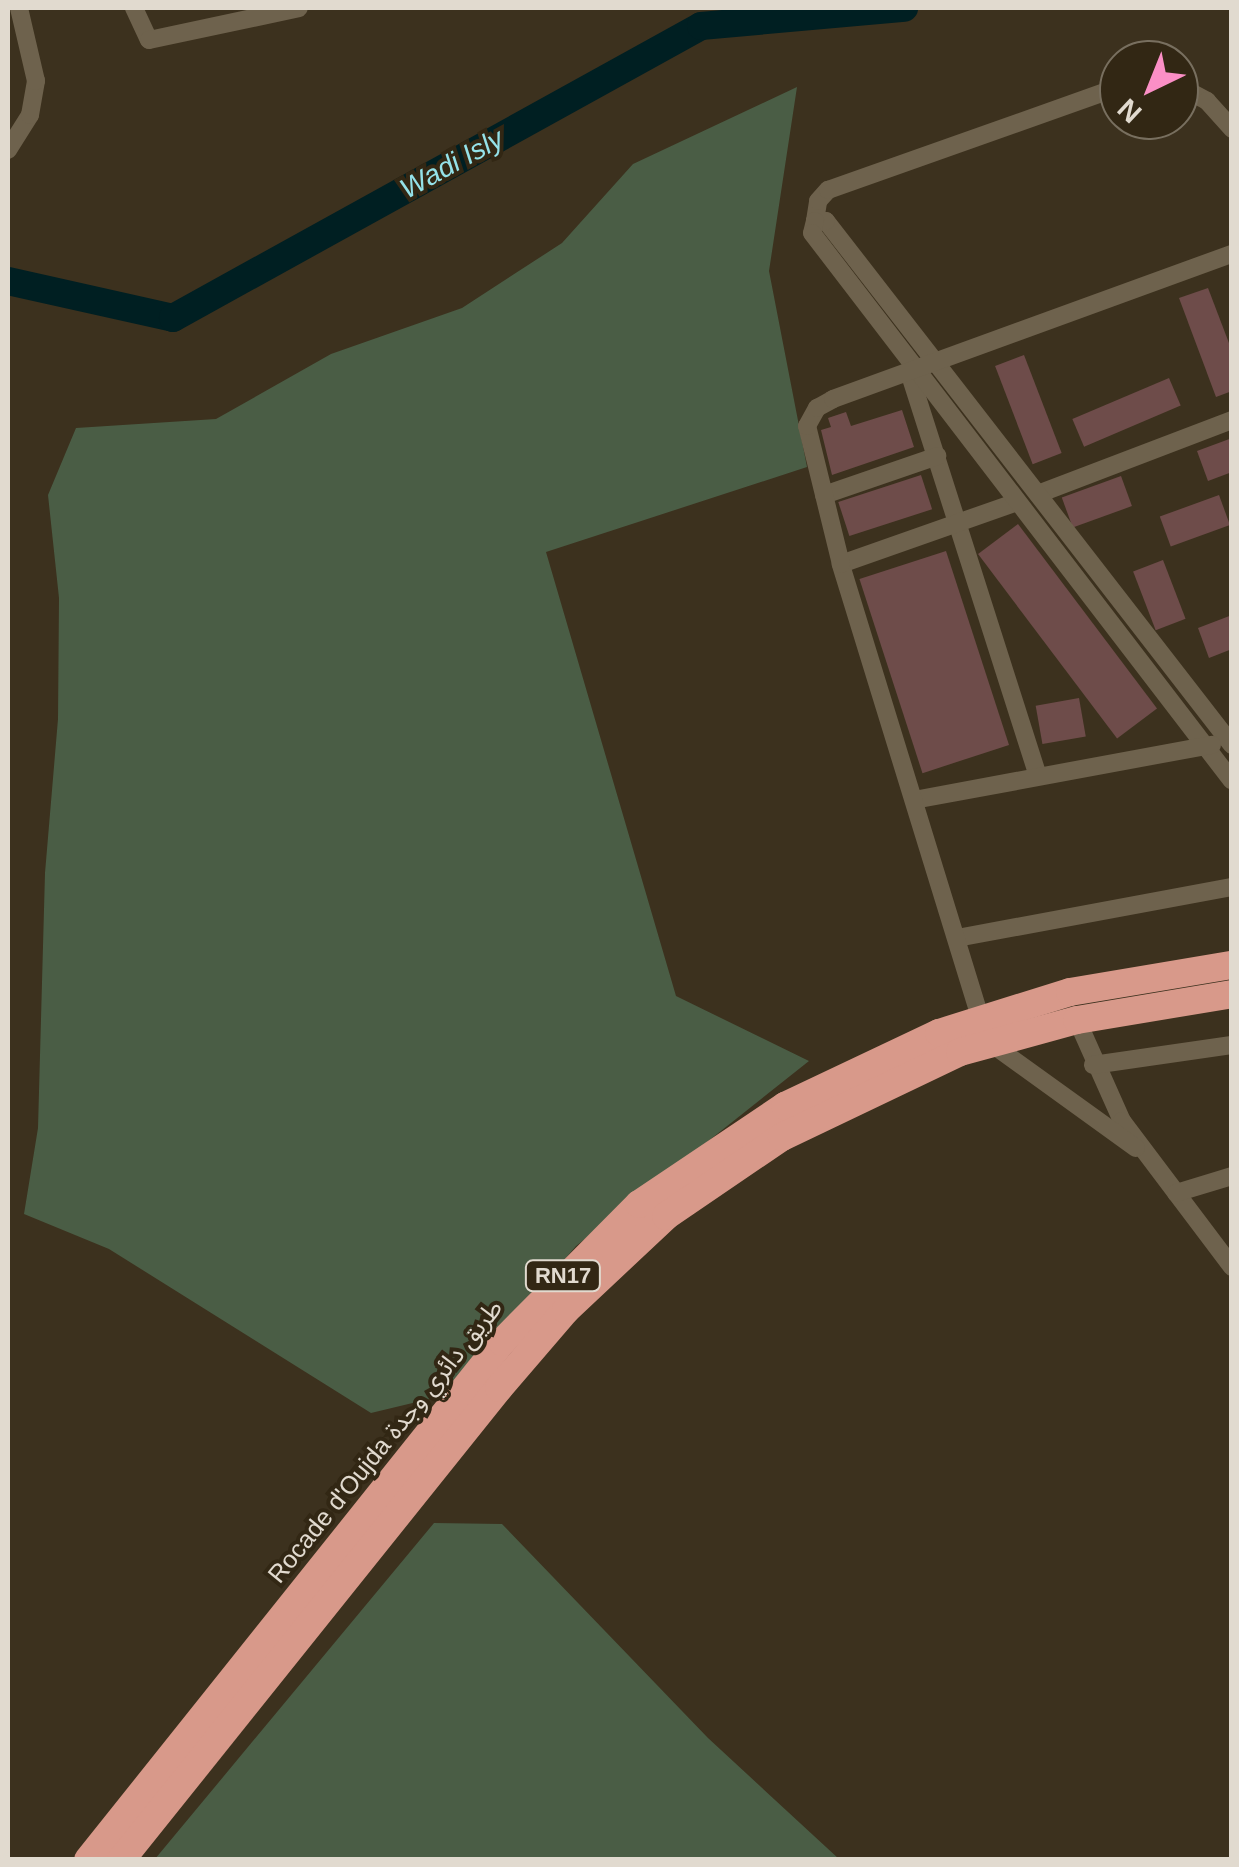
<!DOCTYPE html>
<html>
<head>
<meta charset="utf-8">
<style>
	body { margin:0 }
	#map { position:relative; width:1239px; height:1867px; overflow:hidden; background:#3c311e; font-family:Arial,"Noto Sans Arabic",sans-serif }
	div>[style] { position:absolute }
	.green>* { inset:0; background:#4a5d45 }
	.river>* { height:28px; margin:-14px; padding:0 14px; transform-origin:14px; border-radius:14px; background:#001f22 }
	.building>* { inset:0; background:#6e4c4a; transform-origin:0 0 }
	.minor>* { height:18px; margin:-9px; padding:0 9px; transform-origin:9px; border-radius:9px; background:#6e624d }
	.trunk>* { height:28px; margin:-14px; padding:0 14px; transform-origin:14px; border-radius:14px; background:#d8998a }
	span { translate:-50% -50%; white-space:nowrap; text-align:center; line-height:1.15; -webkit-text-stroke:8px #322714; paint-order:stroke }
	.shield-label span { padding:2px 8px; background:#322714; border:2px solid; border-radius:8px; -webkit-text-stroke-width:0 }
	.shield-label { font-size:22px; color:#e1dacf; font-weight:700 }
	.street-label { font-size:25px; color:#e1dacf }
	.water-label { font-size:28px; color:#94e2e9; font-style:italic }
	.frame { position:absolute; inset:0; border:10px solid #e1dacf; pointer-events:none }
	.north { position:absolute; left:1099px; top:40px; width:100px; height:100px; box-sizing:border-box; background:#322714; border:2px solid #786f5f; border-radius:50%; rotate:223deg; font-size:28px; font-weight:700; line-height:40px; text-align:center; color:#e1dacf }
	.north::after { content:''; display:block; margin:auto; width:35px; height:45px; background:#fb8fc6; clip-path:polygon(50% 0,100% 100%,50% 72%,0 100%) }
</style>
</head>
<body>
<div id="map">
	<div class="green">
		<i style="clip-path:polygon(797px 87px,769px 271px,807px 467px,546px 552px,676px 996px,809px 1061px,576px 1246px,450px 1394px,371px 1413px,109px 1249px,24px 1214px,38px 1128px,45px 873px,58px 719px,59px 598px,48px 495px,76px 428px,216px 419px,331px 354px,462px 308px,562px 243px,633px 164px)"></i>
		<i style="clip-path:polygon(434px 1523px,502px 1524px,708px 1738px,839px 1859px,155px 1859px)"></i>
	</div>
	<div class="river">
		<i style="left:8px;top:281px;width:169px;rotate:12.6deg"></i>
		<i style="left:173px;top:318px;width:603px;rotate:-28.94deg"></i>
		<i style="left:701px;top:26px;width:204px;rotate:-5.1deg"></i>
	</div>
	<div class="building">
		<i style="clip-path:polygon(1208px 288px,1232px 351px,1232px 391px,1216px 397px,1179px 298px)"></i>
		<i style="left:1024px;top:355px;width:105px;height:31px;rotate:69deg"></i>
		<i style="left:1169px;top:378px;width:30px;height:105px;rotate:67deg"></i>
		<i style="clip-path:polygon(902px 410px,914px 447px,832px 475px,821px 430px,831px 427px,828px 418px,846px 412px,851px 426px)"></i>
		<i style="clip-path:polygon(1232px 438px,1232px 472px,1208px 481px,1197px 451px)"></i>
		<i style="left:921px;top:475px;width:36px;height:87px;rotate:72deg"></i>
		<i style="left:1121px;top:476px;width:32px;height:63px;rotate:70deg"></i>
		<i style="left:1219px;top:495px;width:32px;height:63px;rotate:70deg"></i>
		<i style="left:1018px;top:524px;width:231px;height:50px;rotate:53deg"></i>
		<i style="left:946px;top:551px;width:204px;height:91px;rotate:72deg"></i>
		<i style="left:1163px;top:560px;width:63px;height:32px;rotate:69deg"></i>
		<i style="clip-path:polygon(1232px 615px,1232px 649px,1209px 658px,1198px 628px)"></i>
		<i style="left:1079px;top:698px;width:39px;height:44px;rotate:80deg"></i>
	</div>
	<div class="minor">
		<i style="left:134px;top:8px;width:35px;rotate:65deg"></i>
		<i style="left:149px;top:40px;width:153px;rotate:-12deg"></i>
		<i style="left:1179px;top:86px;width:32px;rotate:28deg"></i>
		<i style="left:1207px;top:101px;width:38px;rotate:48deg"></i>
		<i style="left:8px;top:150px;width:41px;rotate:-57.8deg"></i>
		<i style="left:30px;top:115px;width:35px;rotate:-80deg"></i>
		<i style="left:36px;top:81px;width:75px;rotate:-103.1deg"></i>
		<i style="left:815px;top:221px;width:20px;rotate:-81deg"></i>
		<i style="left:818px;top:201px;width:15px;rotate:-48deg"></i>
		<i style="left:828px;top:190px;width:309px;rotate:-19.5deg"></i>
		<i style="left:909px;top:372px;width:422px;rotate:72.3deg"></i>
		<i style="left:1038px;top:494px;width:208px;rotate:-20.9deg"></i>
		<i style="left:824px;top:495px;width:120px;rotate:-19deg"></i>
		<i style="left:841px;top:564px;width:187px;rotate:-19.4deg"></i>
		<i style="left:1232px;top:745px;width:663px;rotate:-127.77deg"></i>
		<i style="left:826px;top:221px;width:11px;rotate:180deg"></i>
		<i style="left:815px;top:221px;width:12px;rotate:104deg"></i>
		<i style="left:812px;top:233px;width:690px;rotate:52.53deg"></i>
		<i style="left:914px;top:800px;width:303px;rotate:-10.5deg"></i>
		<i style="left:957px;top:938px;width:280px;rotate:-10.5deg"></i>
		<i style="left:980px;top:1017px;width:474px;rotate:-107.1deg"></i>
		<i style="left:841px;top:564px;width:142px;rotate:-103.8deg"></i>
		<i style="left:807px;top:426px;width:21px;rotate:-61deg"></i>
		<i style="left:817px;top:408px;width:18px;rotate:-29deg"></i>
		<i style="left:833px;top:399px;width:425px;rotate:-20deg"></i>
		<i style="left:1077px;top:1020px;width:111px;rotate:66deg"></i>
		<i style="left:1122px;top:1121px;width:183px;rotate:53deg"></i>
		<i style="left:989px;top:1042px;width:181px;rotate:35.8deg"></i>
		<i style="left:1093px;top:1065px;width:140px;rotate:-8.2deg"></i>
		<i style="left:1176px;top:1193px;width:59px;rotate:-16.9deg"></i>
	</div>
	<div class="trunk">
		<i style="left:88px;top:1860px;width:663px;rotate:-51.37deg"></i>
		<i style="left:502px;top:1342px;width:194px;rotate:-45.2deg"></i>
		<i style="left:639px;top:1204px;width:176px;rotate:-33.9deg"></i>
		<i style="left:785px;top:1106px;width:170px;rotate:-25.4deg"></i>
		<i style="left:939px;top:1033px;width:137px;rotate:-17.4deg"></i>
		<i style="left:1070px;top:992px;width:164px;rotate:-9.5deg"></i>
		<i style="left:121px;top:1860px;width:605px;rotate:-51.31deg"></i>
		<i style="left:499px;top:1388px;width:103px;rotate:-49.3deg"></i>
		<i style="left:566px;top:1310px;width:137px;rotate:-43.2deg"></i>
		<i style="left:666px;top:1216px;width:140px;rotate:-34.3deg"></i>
		<i style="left:782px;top:1137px;width:197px;rotate:-25.5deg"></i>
		<i style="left:960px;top:1052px;width:121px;rotate:-15.3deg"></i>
		<i style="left:1077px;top:1020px;width:157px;rotate:-9.5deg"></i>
	</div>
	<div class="shield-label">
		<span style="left:563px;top:1276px">RN17</span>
	</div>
	<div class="street-label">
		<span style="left:385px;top:1441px;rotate:-51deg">Rocade d'Oujda طريق دائري وجدة</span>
	</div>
	<div class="water-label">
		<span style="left:452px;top:164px;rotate:-29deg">Wadi Isly</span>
	</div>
	<div class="frame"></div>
	<div class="north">N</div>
</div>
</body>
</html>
